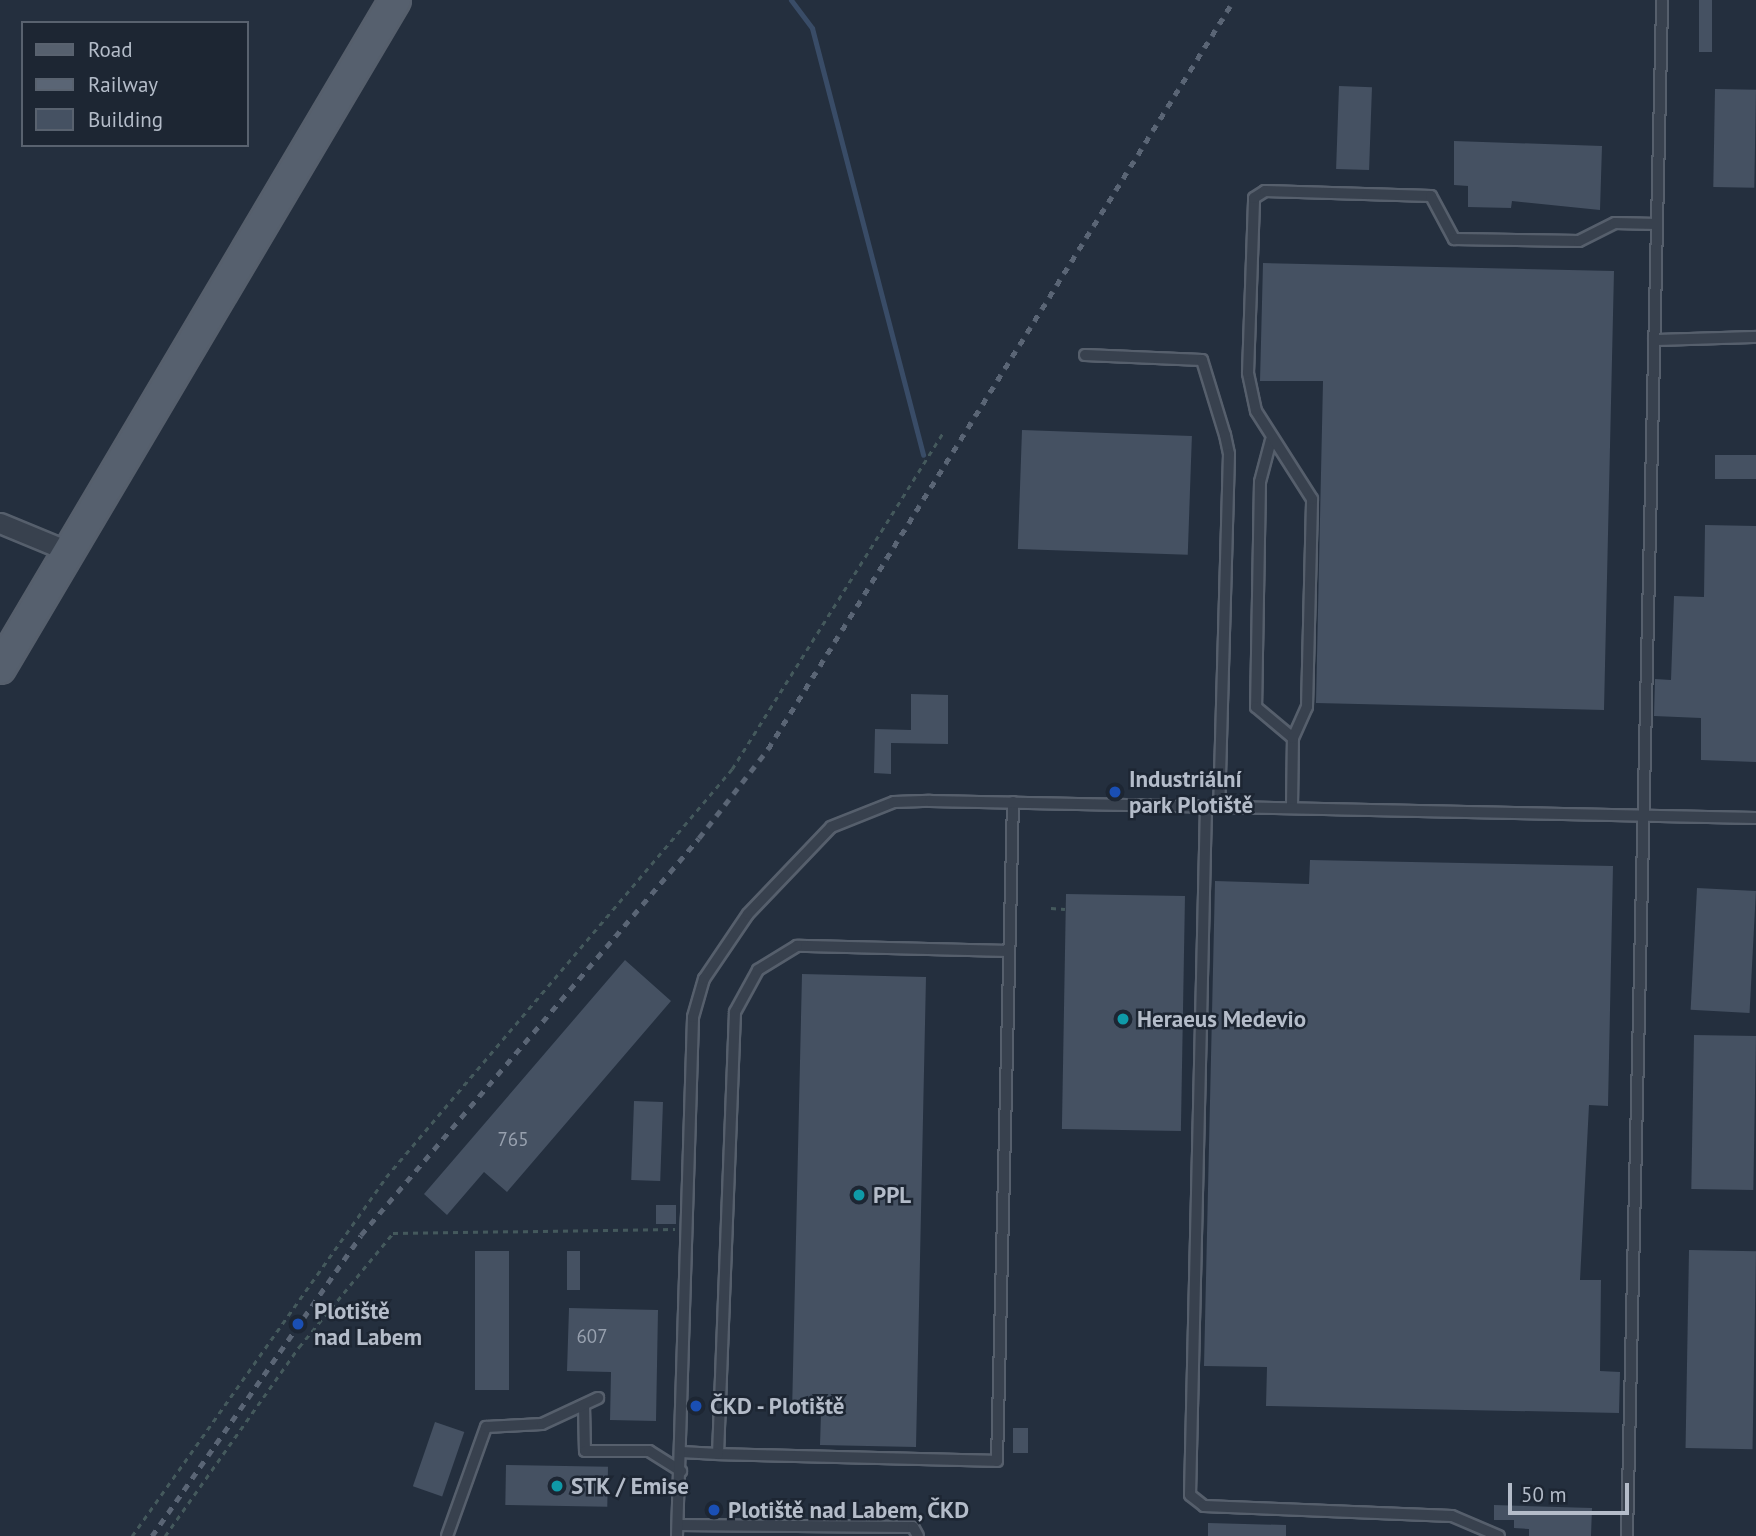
<!DOCTYPE html>
<html>
<head>
<meta charset="utf-8">
<style>
	body { margin:0 }
	#map { position:relative; width:1756px; height:1536px; overflow:hidden; background:#242f3e; font-family:"PT Sans",sans-serif }
	div>[style] { position:absolute }
	.stream>* { height:5px; margin:-2.5px; padding:0 2.5px; transform-origin:2.5px; border-radius:2.5px; background:#394c67 }
	.building>* { inset:0; background:#455162; transform-origin:0 0 }
	.path>* { height:2.5px; margin-top:-1.25px; transform-origin:0; background:repeating-linear-gradient(90deg,#44595c 0 5px,transparent 0 10px) }
	.roads { filter:drop-shadow(2px 0 #565f6c) drop-shadow(-2px 0 #565f6c) drop-shadow(0 2px #565f6c) drop-shadow(0 -2px #565f6c) }
	.lane>* { height:10px; margin:-5px; padding:0 5px; transform-origin:5px; border-radius:5px; background:#38414e }
	.street>* { height:19px; margin:-9.5px; padding:0 9.5px; transform-origin:9.5px; border-radius:9.5px; background:#38414e }
	.primary>* { height:30px; margin:-15px; padding:0 15px; transform-origin:15px; border-radius:15px; background:#56606e }
	.rail>* { height:5px; margin-top:-2.5px; transform-origin:0; background:repeating-linear-gradient(90deg,#5a6575 0 7px,transparent 0 14px) }
	.dots>* { width:19px; height:19px; translate:-50% -50%; box-sizing:border-box; border:4px solid #1d2633; border-radius:50% }
	span { translate:-50% -50%; white-space:nowrap; text-align:center; line-height:1.15; -webkit-text-stroke:5px #1d2633; paint-order:stroke }
	.number-label { font-size:19px; color:#98a1af }
	.number-label span { -webkit-text-stroke-width:0 }
	.poi-label { font-size:23px; color:#b4bcc9; font-weight:700 }
	.left { translate:0 -50%; text-align:left }
	.legend { position:absolute; left:21px; top:21px; width:228px; height:126px; box-sizing:border-box; background:#1d2633; border:2px solid #59626f; margin:0; padding:9px 12px; list-style:none; font-size:21px; color:#b4bcc9 }
	.legend li { display:flex; align-items:center; gap:14px; height:35px }
	.legend b { width:35px; border:2px solid #59626f }
	.scale { position:absolute; left:1508px; top:1483px; width:121px; height:32px; box-sizing:border-box; border:4px solid #b4bcc9; border-top:0; padding-left:9px; font-size:21px; line-height:24px; white-space:nowrap; color:#b4bcc9; -webkit-text-stroke:5px #1d2633; paint-order:stroke }
</style>
</head>
<body>
<div id="map">
	<div class="stream">
		<i style="left:791px;top:0;width:35px;rotate:53deg"></i>
		<i style="left:812px;top:28px;width:441px;rotate:75.4deg"></i>
	</div>
	<div class="building">
		<i style="left:1699px;top:0;width:13px;height:52px"></i>
		<i style="left:1339px;top:86px;width:33px;height:83px;rotate:2deg"></i>
		<i style="left:1715px;top:89px;width:41px;height:98px;rotate:1deg"></i>
		<i style="clip-path:polygon(1454px 141px,1602px 146px,1600px 210px,1512px 201px,1511px 208px,1468px 207px,1468px 186px,1454px 185px)"></i>
		<i style="clip-path:polygon(1263px 263px,1614px 271px,1604px 710px,1316px 703px,1323px 381px,1260px 381px)"></i>
		<i style="left:1022px;top:430px;width:170px;height:119px;rotate:2deg"></i>
		<i style="left:1715px;top:455px;width:41px;height:24px"></i>
		<i style="clip-path:polygon(1705px 525px,1756px 526px,1756px 762px,1701px 760px,1701px 718px,1654px 716px,1655px 679px,1671px 680px,1674px 596px,1704px 597px)"></i>
		<i style="clip-path:polygon(911px 694px,948px 695px,948px 744px,891px 743px,891px 774px,874px 773px,875px 729px,911px 730px)"></i>
		<i style="clip-path:polygon(1310px 860px,1613px 866px,1608px 1106px,1589px 1105px,1580px 1280px,1601px 1280px,1600px 1371px,1620px 1372px,1619px 1413px,1266px 1406px,1267px 1367px,1204px 1366px,1215px 881px,1309px 884px)"></i>
		<i style="left:1697px;top:888px;width:59px;height:122px;rotate:3deg"></i>
		<i style="left:1066px;top:894px;width:119px;height:235px;rotate:1deg"></i>
		<i style="clip-path:polygon(625px 960px,671px 1001px,507px 1192px,484px 1172px,447px 1215px,424px 1194px)"></i>
		<i style="clip-path:polygon(802px 974px,926px 977px,916px 1447px,820px 1445px,821px 1413px,792px 1413px)"></i>
		<i style="left:1694px;top:1035px;width:62px;height:154px;rotate:1deg"></i>
		<i style="left:634px;top:1101px;width:29px;height:79px;rotate:2deg"></i>
		<i style="left:676px;top:1205px;width:19px;height:20px;rotate:90deg"></i>
		<i style="left:1689px;top:1250px;width:67px;height:198px;rotate:1deg"></i>
		<i style="left:475px;top:1251px;width:34px;height:139px"></i>
		<i style="left:567px;top:1251px;width:13px;height:39px"></i>
		<i style="clip-path:polygon(569px 1308px,658px 1310px,656px 1421px,610px 1420px,611px 1372px,567px 1371px)"></i>
		<i style="left:435px;top:1422px;width:31px;height:68px;rotate:19deg"></i>
		<i style="left:1013px;top:1428px;width:15px;height:25px"></i>
		<i style="left:506px;top:1465px;width:102px;height:40px;rotate:1deg"></i>
		<i style="clip-path:polygon(1494px 1505px,1592px 1508px,1591px 1536px,1529px 1536px,1529px 1529px,1514px 1528px,1514px 1520px,1494px 1520px)"></i>
		<i style="clip-path:polygon(1208px 1523px,1286px 1525px,1286px 1536px,1208px 1536px)"></i>
	</div>
	<div class="path">
		<i style="left:1051px;top:908px;width:14px;rotate:4deg"></i>
		<i style="left:132px;top:1536px;width:440px;rotate:-54.7deg"></i>
		<i style="left:386px;top:1177px;width:535px;rotate:-49.7deg"></i>
		<i style="left:732px;top:769px;width:397px;rotate:-57.9deg"></i>
		<i style="left:165px;top:1536px;width:232px;rotate:-54.7deg"></i>
		<i style="left:299px;top:1347px;width:148px;rotate:-50.5deg"></i>
		<i style="left:393px;top:1233px;width:282px;rotate:-0.8deg"></i>
	</div>
	<div class="roads">
		<div class="lane">
			<i style="left:1654px;top:340px;width:102px;rotate:-1.7deg"></i>
			<i style="left:1085px;top:355px;width:117px;rotate:2.4deg"></i>
			<i style="left:1202px;top:360px;width:78px;rotate:73deg"></i>
			<i style="left:1225px;top:435px;width:19px;rotate:78deg"></i>
			<i style="left:1229px;top:454px;width:353px;rotate:91.6deg"></i>
			<i style="left:1271px;top:440px;width:43px;rotate:104.7deg"></i>
			<i style="left:1260px;top:482px;width:225px;rotate:91deg"></i>
			<i style="left:1256px;top:707px;width:48px;rotate:40deg"></i>
			<i style="left:1206px;top:806px;width:689px;rotate:91.33deg"></i>
			<i style="left:1190px;top:1495px;width:18px;rotate:38deg"></i>
			<i style="left:1204px;top:1506px;width:248px;rotate:2.3deg"></i>
			<i style="left:1452px;top:1516px;width:51px;rotate:23.1deg"></i>
			<i style="left:1292px;top:807px;width:69px;rotate:-89.2deg"></i>
			<i style="left:1293px;top:738px;width:34px;rotate:-66deg"></i>
			<i style="left:1307px;top:707px;width:208px;rotate:-88.6deg"></i>
			<i style="left:1312px;top:499px;width:104px;rotate:-122.5deg"></i>
			<i style="left:1256px;top:411px;width:39px;rotate:-102deg"></i>
			<i style="left:1248px;top:373px;width:175px;rotate:-88deg"></i>
			<i style="left:1254px;top:198px;width:13px;rotate:-32deg"></i>
			<i style="left:1265px;top:191px;width:166px;rotate:1.7deg"></i>
			<i style="left:1431px;top:196px;width:49px;rotate:61.9deg"></i>
			<i style="left:1454px;top:239px;width:125px;rotate:0.9deg"></i>
			<i style="left:1579px;top:241px;width:40px;rotate:-26.6deg"></i>
			<i style="left:1615px;top:223px;width:42px;rotate:1.4deg"></i>
			<i style="left:1009px;top:951px;width:212px;rotate:-178.6deg"></i>
			<i style="left:797px;top:946px;width:46px;rotate:148.4deg"></i>
			<i style="left:758px;top:970px;width:48px;rotate:118.7deg"></i>
			<i style="left:735px;top:1012px;width:442px;rotate:92.2deg"></i>
			<i style="left:718px;top:1454px;width:279px;rotate:1.4deg"></i>
			<i style="left:997px;top:1461px;width:659px;rotate:-88.61deg"></i>
			<i style="left:584px;top:1405px;width:46px;rotate:88.8deg"></i>
			<i style="left:585px;top:1451px;width:64px"></i>
			<i style="left:649px;top:1451px;width:38px;rotate:32deg"></i>
			<i style="left:681px;top:1452px;width:37px;rotate:3deg"></i>
			<i style="left:678px;top:1525px;width:235px;rotate:0.5deg"></i>
			<i style="left:913px;top:1527px;width:10px;rotate:61deg"></i>
			<i style="left:447px;top:1536px;width:116px;rotate:-70.3deg"></i>
			<i style="left:486px;top:1427px;width:56px;rotate:-3.1deg"></i>
			<i style="left:542px;top:1424px;width:62px;rotate:-24.9deg"></i>
			<i style="left:677px;top:1536px;width:519px;rotate:-88.23deg"></i>
			<i style="left:693px;top:1017px;width:40px;rotate:-74deg"></i>
			<i style="left:704px;top:979px;width:78px;rotate:-55.9deg"></i>
			<i style="left:748px;top:914px;width:120px;rotate:-46.3deg"></i>
			<i style="left:831px;top:827px;width:68px;rotate:-21.6deg"></i>
			<i style="left:894px;top:802px;width:36px;rotate:-2deg"></i>
			<i style="left:930px;top:801px;width:826px;rotate:1.18deg"></i>
			<i style="left:1627px;top:1536px;width:1536px;rotate:-88.69deg"></i>
		</div>
		<div class="street">
			<i style="left:0;top:523px;width:76px;rotate:22.5deg"></i>
		</div>
		<div class="primary">
			<i style="left:0;top:668px;width:776px;rotate:-59.4deg"></i>
		</div>
	</div>
	<div class="rail">
		<i style="left:152px;top:1536px;width:366px;rotate:-55.2deg"></i>
		<i style="left:361px;top:1235px;width:521px;rotate:-49.59deg"></i>
		<i style="left:699px;top:838px;width:113px;rotate:-52.2deg"></i>
		<i style="left:768px;top:749px;width:882px;rotate:-58.11deg"></i>
	</div>
	<div class="dots">
		<i style="left:1115px;top:792px;background:#1a4fb4"></i>
		<i style="left:1123px;top:1019px;background:#0f9aa8"></i>
		<i style="left:859px;top:1195px;background:#0f9aa8"></i>
		<i style="left:298px;top:1324px;background:#1a4fb4"></i>
		<i style="left:696px;top:1406px;background:#1a4fb4"></i>
		<i style="left:557px;top:1486px;background:#0f9aa8"></i>
		<i style="left:714px;top:1510px;background:#1a4fb4"></i>
	</div>
	<div class="number-label">
		<span style="left:513px;top:1140px">765</span>
		<span style="left:592px;top:1337px">607</span>
	</div>
	<div class="poi-label">
		<span class="left" style="left:1129px;top:792px">Industriální<br>park Plotiště</span>
		<span class="left" style="left:1137px;top:1019px">Heraeus Medevio</span>
		<span class="left" style="left:873px;top:1195px">PPL</span>
		<span class="left" style="left:314px;top:1324px">Plotiště<br>nad Labem</span>
		<span class="left" style="left:710px;top:1406px">ČKD - Plotiště</span>
		<span class="left" style="left:571px;top:1486px">STK / Emise</span>
		<span class="left" style="left:728px;top:1510px">Plotiště nad Labem, ČKD</span>
	</div>
	<ul class="legend">
	<li><b style="height:9px;background:#56606e"></b>Road</li>
	<li><b style="height:9px;background:#5a6575"></b>Railway</li>
	<li><b style="height:19px;background:#455162"></b>Building</li>
	</ul>
	<div class="scale">50 m</div>
</div>
</body>
</html>
